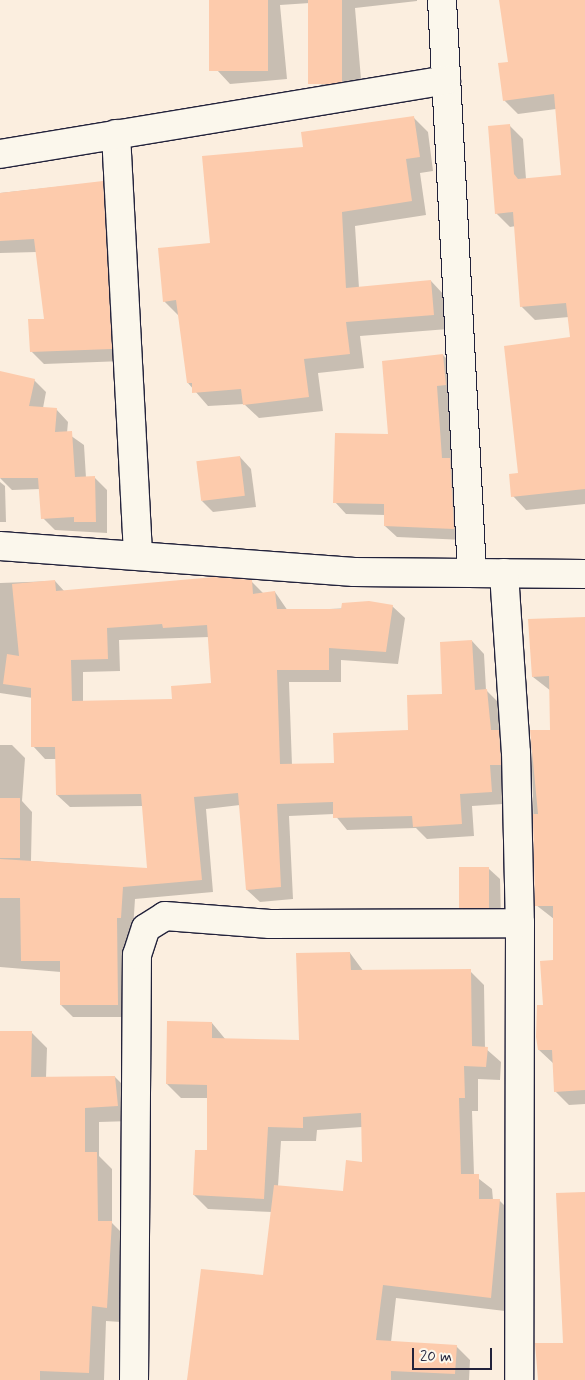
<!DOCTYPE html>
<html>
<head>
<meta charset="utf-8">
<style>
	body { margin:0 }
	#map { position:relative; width:585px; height:1380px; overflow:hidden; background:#fbeedf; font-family:Mynerve,sans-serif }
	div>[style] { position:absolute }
	.shadow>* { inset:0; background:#0003 }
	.building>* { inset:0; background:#fdcbac; transform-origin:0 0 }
	.roads { filter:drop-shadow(1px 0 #22223b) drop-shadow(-1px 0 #22223b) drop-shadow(0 1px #22223b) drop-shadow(0 -1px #22223b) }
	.minor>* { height:28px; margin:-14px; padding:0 14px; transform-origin:14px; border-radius:14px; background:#fbf7ec }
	span { translate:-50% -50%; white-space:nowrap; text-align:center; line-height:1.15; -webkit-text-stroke:5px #fbf7ec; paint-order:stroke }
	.scale { position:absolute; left:412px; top:1348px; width:80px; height:22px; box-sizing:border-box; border:2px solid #22223b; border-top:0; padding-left:6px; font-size:15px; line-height:18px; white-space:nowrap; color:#22223b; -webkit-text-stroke:4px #fbf7ec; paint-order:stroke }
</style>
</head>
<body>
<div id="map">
	<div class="shadow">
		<i style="clip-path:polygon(210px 0,417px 0,417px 1px,355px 8px,362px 91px,333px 96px,319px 82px,310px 3px,280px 5px,287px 79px,230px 84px,217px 70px)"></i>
		<i style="clip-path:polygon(501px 0,585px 0,585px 504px,526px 510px,513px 496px,571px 338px,569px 317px,535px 320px,521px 306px,516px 226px,510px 227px,496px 213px,509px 125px,523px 139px,526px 179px,562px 176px,556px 109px,518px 114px,504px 100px,510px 63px)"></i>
		<i style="clip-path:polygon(414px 118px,428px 132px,433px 171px,420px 173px,426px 215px,355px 226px,359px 288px,431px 281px,445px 296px,448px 329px,360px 336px,364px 368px,318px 373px,323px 411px,259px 418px,244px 404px,208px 406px,188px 383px,179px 316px,164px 301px,211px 244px,305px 148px)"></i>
		<i style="clip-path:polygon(102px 182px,115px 195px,124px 361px,44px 364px,31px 351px,45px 320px,37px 252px,0 253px,0 193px)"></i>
		<i style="clip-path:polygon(443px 355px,454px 366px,457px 396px,448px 397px,465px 540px,397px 537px,385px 526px,385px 515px,346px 514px,335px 502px,390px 435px)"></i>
		<i style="clip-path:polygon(0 372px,34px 380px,46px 392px,43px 408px,56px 409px,68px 422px,67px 433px,84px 445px,86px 478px,95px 478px,107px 490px,107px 533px,55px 530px,43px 518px,41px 489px,12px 490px,0 478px)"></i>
		<i style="clip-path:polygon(240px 457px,251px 469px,256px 507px,213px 512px,202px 501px)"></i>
		<i style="clip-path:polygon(0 482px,5px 486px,6px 522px,0 522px)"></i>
		<i style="clip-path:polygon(evenodd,55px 581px,65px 592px,251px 581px,264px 594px,275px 592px,288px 611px,392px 606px,405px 618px,398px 664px,341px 660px,341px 682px,289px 682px,292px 765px,336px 764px,409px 731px,443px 696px,472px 641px,484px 654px,486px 690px,499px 703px,512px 777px,502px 777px,503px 804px,472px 806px,474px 836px,427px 839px,416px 828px,347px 830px,334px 814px,289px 816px,293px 899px,260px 902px,247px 890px,240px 805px,206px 809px,213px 892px,135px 899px,133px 930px,129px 930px,130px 1017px,73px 1017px,61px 1005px,61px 972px,0 967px,0 745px,12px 745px,25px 758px,22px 801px,32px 812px,31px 861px,149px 869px,143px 806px,70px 807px,57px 795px,57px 759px,45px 759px,33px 746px,33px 698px,0 693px,0 583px,55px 581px,209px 637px,213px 684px,173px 701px,83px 702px,83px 672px,120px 671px,119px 640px,209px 637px)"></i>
		<i style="clip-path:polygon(585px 619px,585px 1104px,569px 1105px,555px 1091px,554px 1064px,539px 1050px,554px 961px,554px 919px,536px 905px,531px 731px,552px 731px,551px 691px,533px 677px)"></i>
		<i style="clip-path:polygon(488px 868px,500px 879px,501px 918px,473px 919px,462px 907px)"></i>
		<i style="clip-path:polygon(evenodd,350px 953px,364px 972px,470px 971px,484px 985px,485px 1048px,501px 1062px,500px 1080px,478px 1079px,478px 1111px,472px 1111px,474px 1175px,492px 1189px,493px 1200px,499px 1200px,513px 1214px,505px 1311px,396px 1298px,391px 1342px,456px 1346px,470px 1360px,469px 1380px,188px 1380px,264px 1277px,272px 1212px,208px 1209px,194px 1195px,208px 1152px,208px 1098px,181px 1098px,167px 1084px,212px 1023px,226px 1040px,300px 1041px,350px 953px,362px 1127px,363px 1163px,344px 1193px,278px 1186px,281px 1141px,316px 1141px,317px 1130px,362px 1127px)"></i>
		<i style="clip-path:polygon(0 1032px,32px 1033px,47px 1048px,46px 1078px,115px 1077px,130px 1092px,132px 1121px,99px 1122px,99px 1156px,112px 1169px,112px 1223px,126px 1237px,121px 1322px,106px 1321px,104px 1380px,0 1380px)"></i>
	</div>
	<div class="building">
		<i style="left:209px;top:0;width:59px;height:71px"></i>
		<i style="left:308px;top:0;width:34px;height:84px"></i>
		<i style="clip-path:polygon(499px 0,585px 0,585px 489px,511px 497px,509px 474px,518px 473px,504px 346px,570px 337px,566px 303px,520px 307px,513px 212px,495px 214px,488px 126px,510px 124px,514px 174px,518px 179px,561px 175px,554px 94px,503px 101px,498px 63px,508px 62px)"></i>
		<i style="clip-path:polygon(414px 116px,420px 157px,406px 159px,412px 201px,342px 212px,346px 288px,431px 280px,434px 315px,346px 322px,350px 354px,304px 359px,309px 397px,243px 405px,241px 389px,192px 393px,192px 383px,187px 383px,176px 300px,163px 302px,158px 248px,210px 243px,202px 156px,303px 147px,301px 132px)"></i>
		<i style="clip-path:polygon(103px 181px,112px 349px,30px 352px,28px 319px,44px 319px,34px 239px,0 241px,0 193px)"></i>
		<i style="clip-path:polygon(443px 354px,446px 385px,437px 386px,442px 458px,450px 458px,454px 529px,384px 526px,384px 504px,333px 503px,335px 433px,388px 434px,382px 361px)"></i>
		<i style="clip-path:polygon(0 371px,35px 379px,29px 406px,57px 408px,55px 432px,72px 431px,75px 477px,95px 476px,96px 522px,74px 522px,74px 517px,41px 519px,38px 478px,0 478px)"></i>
		<i style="left:240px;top:456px;width:40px;height:44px;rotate:83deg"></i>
		<i style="clip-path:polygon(evenodd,215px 577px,252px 580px,253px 594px,275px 591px,277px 609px,341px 609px,342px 603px,369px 601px,393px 605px,386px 652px,329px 648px,329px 670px,277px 670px,280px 764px,334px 763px,333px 733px,408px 730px,407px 695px,442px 694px,440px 642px,472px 640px,475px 690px,487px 689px,491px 730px,499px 730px,501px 765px,490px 765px,492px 792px,460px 794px,462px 824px,413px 827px,412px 816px,333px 818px,333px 802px,277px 804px,281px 887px,246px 890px,238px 793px,194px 797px,202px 880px,123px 887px,121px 918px,117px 918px,118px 1005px,60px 1005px,60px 961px,21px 961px,20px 898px,0 898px,0 859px,147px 868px,141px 794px,56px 795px,55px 747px,31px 747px,31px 688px,3px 684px,7px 654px,19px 656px,12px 584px,55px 580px,56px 591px,215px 577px,162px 624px,163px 628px,207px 625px,211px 683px,171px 686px,172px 699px,72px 701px,71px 660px,108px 659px,107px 628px,162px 624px)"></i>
		<i style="clip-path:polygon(585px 617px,585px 1090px,554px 1092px,552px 1050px,538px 1050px,536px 1037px,537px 1005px,543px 1005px,540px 961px,553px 960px,553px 906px,535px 906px,533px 814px,538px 814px,530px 730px,550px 730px,549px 676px,532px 677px,528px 619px)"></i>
		<i style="left:0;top:798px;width:20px;height:60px"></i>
		<i style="left:459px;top:867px;width:30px;height:41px"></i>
		<i style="clip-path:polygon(350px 952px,351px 970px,471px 969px,472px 1046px,488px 1047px,486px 1067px,464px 1066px,465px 1098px,459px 1098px,461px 1174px,479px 1174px,479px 1199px,500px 1199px,491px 1298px,383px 1285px,376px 1340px,457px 1345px,455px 1374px,391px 1371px,391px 1380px,187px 1380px,201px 1269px,263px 1275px,274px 1185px,343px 1191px,346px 1160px,362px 1162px,361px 1113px,303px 1117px,303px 1128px,268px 1127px,264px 1199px,193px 1195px,195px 1150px,207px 1150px,207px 1085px,166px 1084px,167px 1021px,212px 1022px,212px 1038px,299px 1040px,296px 953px)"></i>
		<i style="clip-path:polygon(0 1031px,32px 1031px,31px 1077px,115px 1076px,118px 1106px,85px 1108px,85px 1152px,97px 1152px,98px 1221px,112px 1221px,107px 1308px,92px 1306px,89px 1373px,40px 1371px,40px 1380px,0 1380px)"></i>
		<i style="clip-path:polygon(585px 1192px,585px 1380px,538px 1380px,535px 1343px,563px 1343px,556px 1193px)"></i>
	</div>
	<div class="roads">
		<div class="minor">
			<i style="left:442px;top:0;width:574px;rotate:87deg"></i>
			<i style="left:116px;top:134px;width:421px;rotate:87deg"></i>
			<i style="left:0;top:154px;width:452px;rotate:-9.4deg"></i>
			<i style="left:0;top:546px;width:355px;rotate:4.2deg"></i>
			<i style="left:354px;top:572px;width:231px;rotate:0.5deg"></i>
			<i style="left:504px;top:573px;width:179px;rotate:86.2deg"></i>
			<i style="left:516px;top:752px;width:171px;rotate:88.7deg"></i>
			<i style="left:520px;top:923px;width:457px;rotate:90.1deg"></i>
			<i style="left:134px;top:1380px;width:425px;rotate:-89.6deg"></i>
			<i style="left:137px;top:955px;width:28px;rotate:-72deg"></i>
			<i style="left:146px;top:928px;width:22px;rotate:-32deg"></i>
			<i style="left:165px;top:916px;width:105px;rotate:4.4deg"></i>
			<i style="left:270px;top:924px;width:250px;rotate:-0.2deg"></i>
		</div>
	</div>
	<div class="scale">20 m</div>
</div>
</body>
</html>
